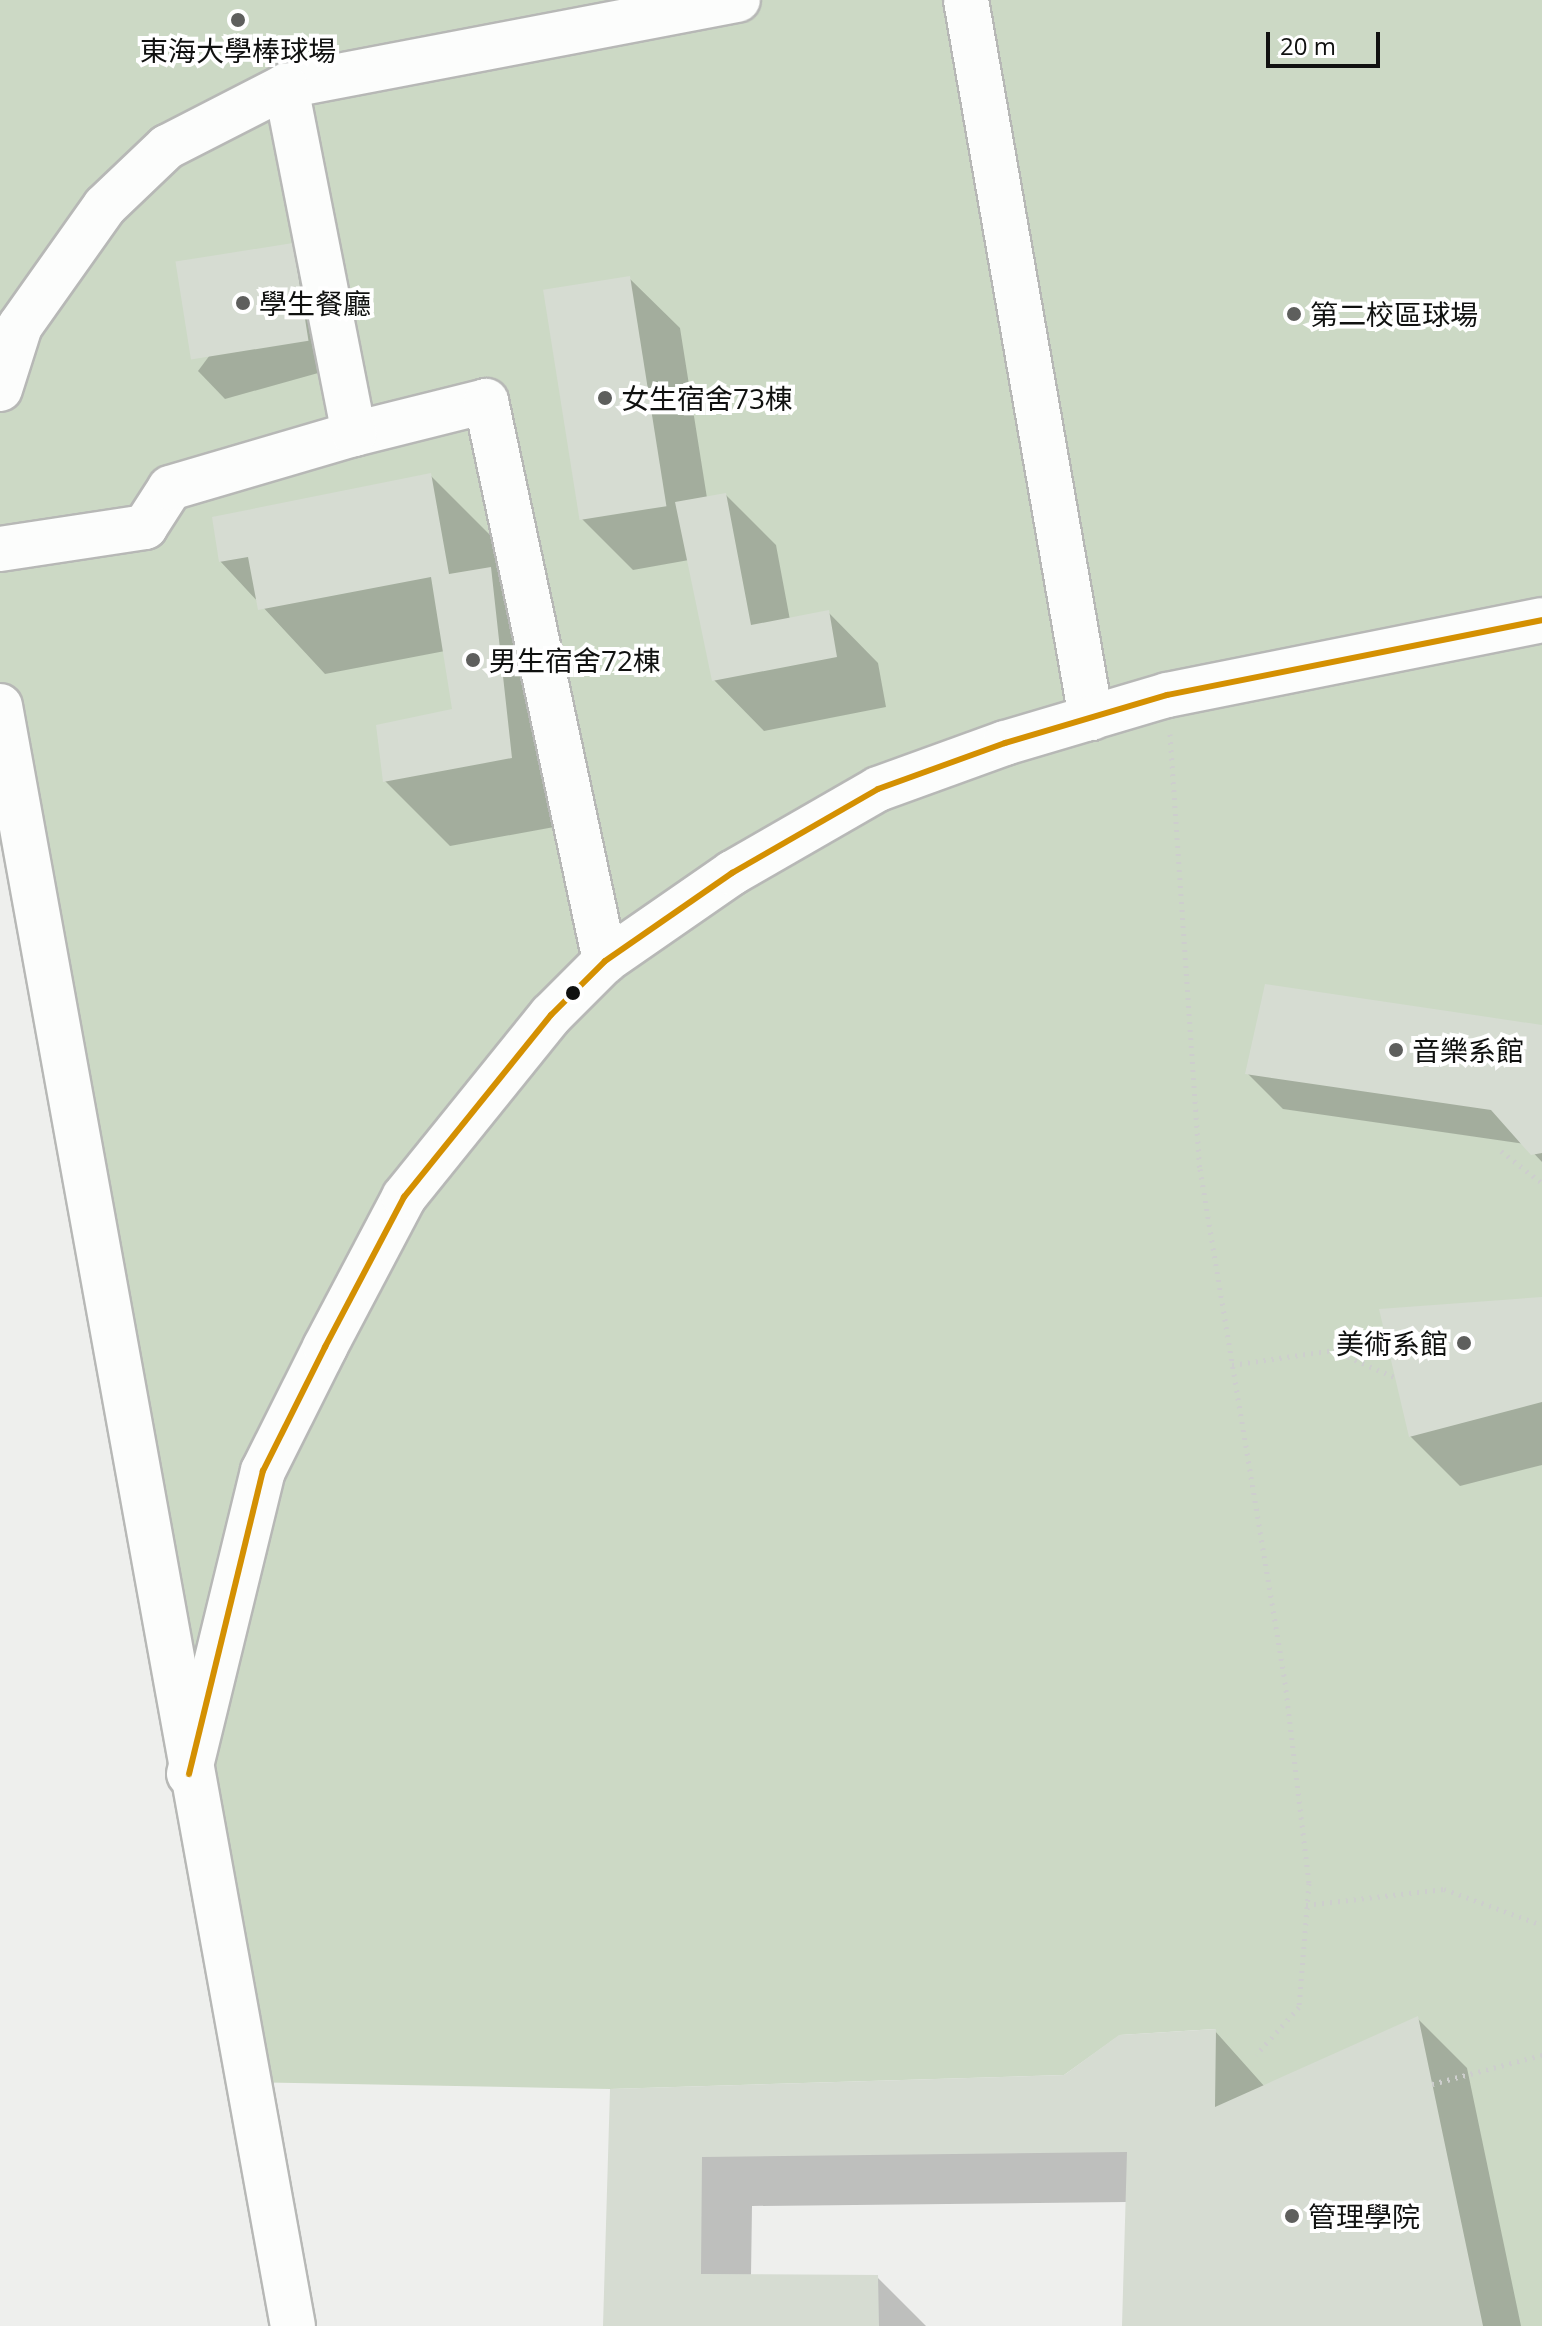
<!DOCTYPE html>
<html>
<head>
<meta charset="utf-8">
<style>
	body { margin:0 }
	#map { position:relative; width:1542px; height:2326px; overflow:hidden; background:#eeefed; font-family:"Open Sans","Noto Sans TC",sans-serif }
	div>[style] { position:absolute }
	.green>* { inset:0; background:#ccd9c5 }
	.shadow>* { inset:0; background:#0003 }
	.building>* { inset:0; background:#d6dcd2; transform-origin:0 0 }
	.path>* { height:5px; margin-top:-2.5px; transform-origin:0; background:repeating-linear-gradient(90deg,#cdcecd 0 2px,transparent 0 8px) }
	.roads { filter:drop-shadow(2px 0 #b7b8b6) drop-shadow(-2px 0 #b7b8b6) drop-shadow(0 2px #b7b8b6) drop-shadow(0 -2px #b7b8b6) }
	.minor>* { height:44px; margin:-22px; padding:0 22px; transform-origin:22px; border-radius:22px; background:#fcfdfc }
	.bus-1>* { height:6px; margin:-3px; padding:0 3px; transform-origin:3px; border-radius:3px; background:#d49002 }
	.dots>* { width:22px; height:22px; translate:-50% -50%; box-sizing:border-box; border:4px solid #fff; border-radius:50% }
	span { translate:-50% -50%; white-space:nowrap; text-align:center; line-height:1.15; -webkit-text-stroke:8px #fff; paint-order:stroke }
	.poi-label { font-size:28px; color:#101110 }
	.left { translate:0 -50%; text-align:left }
	.right { translate:-100% -50%; text-align:right }
	.scale { position:absolute; left:1266px; top:32px; width:114px; height:36px; box-sizing:border-box; border:4px solid #101110; border-top:0; padding-left:10px; font-size:24px; line-height:28px; white-space:nowrap; color:#101110; -webkit-text-stroke:6px #fff; paint-order:stroke }
</style>
</head>
<body>
<div id="map">
	<div class="green">
		<i style="clip-path:polygon(0 0,1542px 0,1542px 2326px,1483px 2326px,1215px 2107px,1215px 2029px,1120px 2035px,1064px 2075px,610px 2089px,245px 2082px,0 696px)"></i>
	</div>
	<div class="shadow">
		<i style="clip-path:polygon(292px 245px,320px 273px,336px 368px,225px 399px,198px 371px)"></i>
		<i style="clip-path:polygon(629px 278px,680px 328px,707px 498px,726px 495px,776px 545px,790px 620px,828px 612px,878px 663px,886px 707px,764px 731px,714px 680px,689px 560px,633px 570px,582px 519px)"></i>
		<i style="clip-path:polygon(430px 475px,495px 540px,576px 823px,450px 846px,385px 781px,454px 711px,445px 651px,325px 674px,220px 561px)"></i>
		<i style="clip-path:polygon(1542px 1027px,1542px 1162px,1525px 1144px,1283px 1109px,1247px 1073px)"></i>
		<i style="clip-path:polygon(1542px 1299px,1542px 1465px,1460px 1486px,1410px 1436px)"></i>
		<i style="clip-path:polygon(1417px 2018px,1467px 2068px,1521px 2326px,1124px 2326px,1127px 2202px,752px 2206px,751px 2276px,877px 2277px,926px 2326px,605px 2326px,612px 2091px,1065px 2077px,1215px 2031px,1265px 2087px)"></i>
	</div>
	<div class="building">
		<i style="left:293px;top:243px;width:99px;height:119px;rotate:81deg"></i>
		<i style="left:630px;top:276px;width:233px;height:88px;rotate:81deg"></i>
		<i style="clip-path:polygon(431px 473px,449px 574px,491px 567px,512px 758px,383px 782px,376px 725px,452px 709px,431px 577px,258px 610px,248px 557px,219px 562px,212px 517px)"></i>
		<i style="clip-path:polygon(726px 493px,751px 625px,829px 610px,837px 657px,712px 681px,675px 502px)"></i>
		<i style="clip-path:polygon(1265px 984px,1542px 1025px,1542px 1153px,1531px 1155px,1491px 1110px,1245px 1074px)"></i>
		<i style="clip-path:polygon(1542px 1297px,1542px 1402px,1409px 1437px,1379px 1309px)"></i>
		<i style="clip-path:polygon(1418px 2016px,1483px 2326px,1122px 2326px,1127px 2152px,702px 2157px,701px 2274px,878px 2275px,879px 2326px,603px 2326px,610px 2089px,1064px 2075px,1119px 2035px,1216px 2029px,1215px 2107px)"></i>
	</div>
	<div class="path">
		<i style="left:1170px;top:734px;width:436px;rotate:86.1deg"></i>
		<i style="left:1200px;top:1169px;width:520px;rotate:80.59deg"></i>
		<i style="left:1285px;top:1682px;width:202px;rotate:83.2deg"></i>
		<i style="left:1309px;top:1883px;width:124px;rotate:94.6deg"></i>
		<i style="left:1299px;top:2007px;width:64px;rotate:131.9deg"></i>
		<i style="left:1501px;top:1151px;width:52px;rotate:38deg"></i>
		<i style="left:1232px;top:1365px;width:102px;rotate:-8.4deg"></i>
		<i style="left:1333px;top:1350px;width:67px;rotate:23.9deg"></i>
		<i style="left:1306px;top:1905px;width:139px;rotate:-6.6deg"></i>
		<i style="left:1444px;top:1889px;width:104px;rotate:20.2deg"></i>
		<i style="left:1432px;top:2084px;width:114px;rotate:-14.8deg"></i>
	</div>
	<div class="roads">
		<div class="minor">
			<i style="left:966px;top:0;width:729px;rotate:80.12deg"></i>
			<i style="left:0;top:389px;width:66px;rotate:-72.4deg"></i>
			<i style="left:20px;top:326px;width:147px;rotate:-54.7deg"></i>
			<i style="left:105px;top:206px;width:86px;rotate:-43.6deg"></i>
			<i style="left:167px;top:147px;width:134px;rotate:-27.1deg"></i>
			<i style="left:286px;top:86px;width:460px;rotate:-10.8deg"></i>
			<i style="left:354px;top:434px;width:136px;rotate:-14deg"></i>
			<i style="left:486px;top:401px;width:573px;rotate:78deg"></i>
			<i style="left:0;top:549px;width:147px;rotate:-8.6deg"></i>
			<i style="left:145px;top:527px;width:46px;rotate:-57.3deg"></i>
			<i style="left:170px;top:488px;width:192px;rotate:-16.4deg"></i>
			<i style="left:354px;top:434px;width:355px;rotate:-101.1deg"></i>
			<i style="left:0;top:706px;width:1646px;rotate:79.75deg"></i>
			<i style="left:189px;top:1774px;width:312px;rotate:-76.3deg"></i>
			<i style="left:263px;top:1471px;width:139px;rotate:-63.4deg"></i>
			<i style="left:325px;top:1347px;width:170px;rotate:-62.2deg"></i>
			<i style="left:404px;top:1197px;width:234px;rotate:-51.1deg"></i>
			<i style="left:551px;top:1015px;width:76px;rotate:-45deg"></i>
			<i style="left:605px;top:961px;width:155px;rotate:-34.7deg"></i>
			<i style="left:732px;top:873px;width:168px;rotate:-29.9deg"></i>
			<i style="left:878px;top:789px;width:135px;rotate:-19.9deg"></i>
			<i style="left:1005px;top:743px;width:169px;rotate:-16.5deg"></i>
			<i style="left:1167px;top:695px;width:382px;rotate:-11.3deg"></i>
		</div>
	</div>
	<div class="bus-1">
		<i style="left:189px;top:1774px;width:312px;rotate:-76.3deg"></i>
		<i style="left:263px;top:1471px;width:139px;rotate:-63.4deg"></i>
		<i style="left:325px;top:1347px;width:170px;rotate:-62.2deg"></i>
		<i style="left:404px;top:1197px;width:234px;rotate:-51.1deg"></i>
		<i style="left:551px;top:1015px;width:76px;rotate:-45deg"></i>
		<i style="left:605px;top:961px;width:155px;rotate:-34.7deg"></i>
		<i style="left:732px;top:873px;width:168px;rotate:-29.9deg"></i>
		<i style="left:878px;top:789px;width:135px;rotate:-19.9deg"></i>
		<i style="left:1005px;top:743px;width:169px;rotate:-16.5deg"></i>
		<i style="left:1167px;top:695px;width:382px;rotate:-11.3deg"></i>
	</div>
	<div class="dots">
		<i style="left:238px;top:20px;background:#5e5f5d"></i>
		<i style="left:243px;top:303px;background:#5e5f5d"></i>
		<i style="left:1294px;top:314px;background:#5e5f5d"></i>
		<i style="left:605px;top:398px;background:#5e5f5d"></i>
		<i style="left:473px;top:660px;background:#5e5f5d"></i>
		<i style="left:573px;top:993px;background:#101110"></i>
		<i style="left:1396px;top:1050px;background:#5e5f5d"></i>
		<i style="left:1464px;top:1343px;background:#5e5f5d"></i>
		<i style="left:1292px;top:2216px;background:#5e5f5d"></i>
	</div>
	<div class="poi-label">
		<span style="left:238px;top:50px">東海大學棒球場</span>
		<span class="left" style="left:259px;top:303px">學生餐廳</span>
		<span class="left" style="left:1310px;top:314px">第二校區球場</span>
		<span class="left" style="left:621px;top:398px">女生宿舍73棟</span>
		<span class="left" style="left:489px;top:660px">男生宿舍72棟</span>
		<span class="left" style="left:1412px;top:1050px">音樂系館</span>
		<span class="right" style="left:1448px;top:1343px">美術系館</span>
		<span class="left" style="left:1308px;top:2216px">管理學院</span>
	</div>
	<div class="scale">20 m</div>
</div>
</body>
</html>
